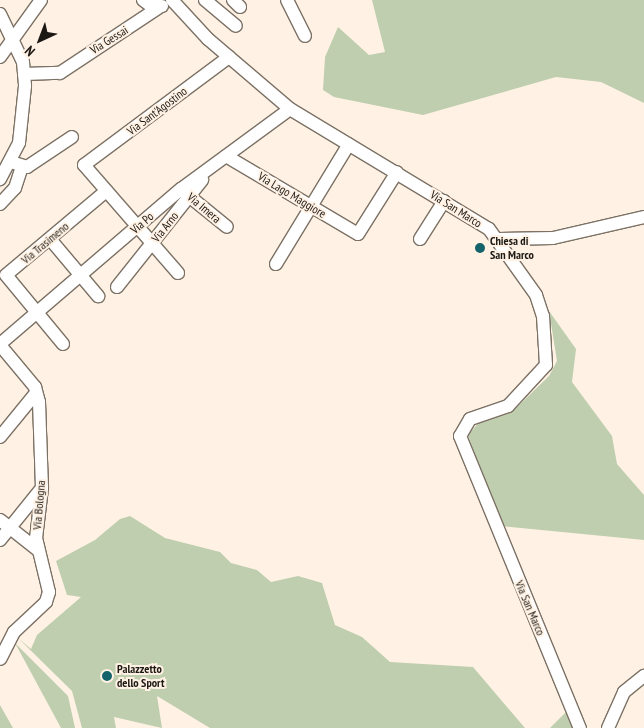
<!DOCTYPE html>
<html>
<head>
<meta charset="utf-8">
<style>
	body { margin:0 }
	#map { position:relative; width:644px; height:728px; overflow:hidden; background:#fff2e4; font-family:"PT Sans Narrow",sans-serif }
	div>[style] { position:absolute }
	.green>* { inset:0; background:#bfceae }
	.roads { filter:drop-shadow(1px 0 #7c7165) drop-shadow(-1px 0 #7c7165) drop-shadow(0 1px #7c7165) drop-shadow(0 -1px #7c7165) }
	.minor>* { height:12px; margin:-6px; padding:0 6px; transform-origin:6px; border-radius:6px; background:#fff }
	.dots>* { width:14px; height:14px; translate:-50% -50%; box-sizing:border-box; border:2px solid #fff2e4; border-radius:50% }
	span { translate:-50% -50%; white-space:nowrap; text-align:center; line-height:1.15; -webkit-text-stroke:4px #fff2e4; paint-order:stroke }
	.street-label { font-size:12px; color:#1c1813 }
	.poi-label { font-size:12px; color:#1c1813; font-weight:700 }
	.left { translate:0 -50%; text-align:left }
	.north { position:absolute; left:15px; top:15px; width:50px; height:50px; -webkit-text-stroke:4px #fff2e4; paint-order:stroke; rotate:223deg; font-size:14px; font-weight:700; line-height:20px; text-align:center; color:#1c1813 }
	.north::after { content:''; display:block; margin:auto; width:18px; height:22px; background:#1c1813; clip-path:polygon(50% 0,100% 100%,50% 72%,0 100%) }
</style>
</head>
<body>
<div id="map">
	<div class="green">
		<i style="clip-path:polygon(372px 0,644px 0,644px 103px,601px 82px,556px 77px,423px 115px,334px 97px,323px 90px,325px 57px,338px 27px,369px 55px,385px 52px)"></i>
		<i style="clip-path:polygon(549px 311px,576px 349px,572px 382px,612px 436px,617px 464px,644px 495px,644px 540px,500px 526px,468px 435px,480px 421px,512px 412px,549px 376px,557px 361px)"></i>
		<i style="clip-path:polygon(130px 516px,165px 538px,220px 552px,231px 563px,257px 570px,271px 582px,298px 576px,322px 583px,335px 625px,362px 637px,390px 662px,473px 667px,525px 728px,210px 728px,157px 696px,162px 728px,114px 717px,116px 728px,82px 728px,72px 691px,18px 638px,31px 649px,37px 635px,81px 597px,67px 595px,56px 561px,95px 540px,120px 519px)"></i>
		<i style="clip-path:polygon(15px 643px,68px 696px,75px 728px,61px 728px)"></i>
		<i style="clip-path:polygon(0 705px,13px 728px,0 728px)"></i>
		<i style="clip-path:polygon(566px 712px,573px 728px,550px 728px)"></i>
	</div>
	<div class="roads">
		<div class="minor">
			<i style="left:143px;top:0;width:10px;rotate:37deg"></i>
			<i style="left:151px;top:6px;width:11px"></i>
			<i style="left:172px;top:0;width:53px;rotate:47.3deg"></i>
			<i style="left:208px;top:39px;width:108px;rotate:40.5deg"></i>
			<i style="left:290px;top:109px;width:232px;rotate:31.1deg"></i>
			<i style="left:489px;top:229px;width:81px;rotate:54.5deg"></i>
			<i style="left:536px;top:295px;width:22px;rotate:72deg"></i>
			<i style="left:543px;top:316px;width:49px;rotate:86.5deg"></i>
			<i style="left:546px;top:365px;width:56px;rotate:132.8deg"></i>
			<i style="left:508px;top:406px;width:40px;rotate:161.1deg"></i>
			<i style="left:470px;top:419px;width:20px;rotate:120deg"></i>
			<i style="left:460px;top:436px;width:316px;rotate:67.7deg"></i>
			<i style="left:205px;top:0;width:40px;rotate:40deg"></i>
			<i style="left:233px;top:0;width:10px;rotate:45deg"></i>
			<i style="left:287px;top:0;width:40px;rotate:63.4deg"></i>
			<i style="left:0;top:14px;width:53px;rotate:64.4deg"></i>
			<i style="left:23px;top:62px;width:24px;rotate:85deg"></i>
			<i style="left:25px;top:86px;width:57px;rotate:96deg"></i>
			<i style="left:19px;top:143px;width:41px;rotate:117.8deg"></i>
			<i style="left:0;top:57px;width:70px;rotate:-54.3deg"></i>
			<i style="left:24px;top:74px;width:36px;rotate:-2deg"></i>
			<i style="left:60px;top:73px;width:118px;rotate:-33.6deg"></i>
			<i style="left:226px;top:156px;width:153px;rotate:30.6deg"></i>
			<i style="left:358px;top:234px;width:73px;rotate:-57.8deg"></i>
			<i style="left:11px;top:162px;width:17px;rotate:17deg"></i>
			<i style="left:27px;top:167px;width:54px;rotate:-33.7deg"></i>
			<i style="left:184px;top:192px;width:55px;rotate:39.1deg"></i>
			<i style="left:0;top:204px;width:22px;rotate:-47deg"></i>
			<i style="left:15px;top:188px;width:22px;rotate:-72deg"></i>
			<i style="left:50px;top:239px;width:75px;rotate:49.9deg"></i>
			<i style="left:420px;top:239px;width:45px;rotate:-57.7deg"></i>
			<i style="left:499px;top:239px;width:54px;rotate:-1.1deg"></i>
			<i style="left:553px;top:238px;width:93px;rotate:-13deg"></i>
			<i style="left:276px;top:264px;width:140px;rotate:-58.7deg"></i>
			<i style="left:178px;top:273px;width:143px;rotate:-131deg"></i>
			<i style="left:84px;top:165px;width:181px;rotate:-36.7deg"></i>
			<i style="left:117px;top:287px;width:137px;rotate:-51.5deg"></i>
			<i style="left:0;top:344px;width:238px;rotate:-40.6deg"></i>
			<i style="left:181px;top:189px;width:135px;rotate:-36.3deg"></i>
			<i style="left:63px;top:344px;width:89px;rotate:-129.6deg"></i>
			<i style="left:6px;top:275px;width:131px;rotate:-40deg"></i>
			<i style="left:0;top:345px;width:55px;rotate:50.2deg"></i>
			<i style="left:35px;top:387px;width:16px;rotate:75deg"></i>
			<i style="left:39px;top:402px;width:86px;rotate:88deg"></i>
			<i style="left:42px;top:488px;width:50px;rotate:96.8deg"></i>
			<i style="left:36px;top:538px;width:56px;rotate:76.5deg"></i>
			<i style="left:49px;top:592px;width:10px;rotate:107deg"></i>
			<i style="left:46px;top:602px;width:44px;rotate:136.8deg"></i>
			<i style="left:14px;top:632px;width:30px;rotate:117deg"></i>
			<i style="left:0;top:437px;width:57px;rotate:-50.7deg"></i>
			<i style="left:0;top:520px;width:48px;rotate:38.3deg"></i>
			<i style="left:0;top:540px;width:67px;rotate:-51.1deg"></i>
			<i style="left:608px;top:728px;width:39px;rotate:-66deg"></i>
			<i style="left:624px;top:692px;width:26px;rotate:-39deg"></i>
		</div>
	</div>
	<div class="dots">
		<i style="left:480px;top:248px;background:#14636a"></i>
		<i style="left:107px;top:676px;background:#14636a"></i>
	</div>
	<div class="street-label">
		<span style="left:109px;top:40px;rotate:-32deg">Via Gessai</span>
		<span style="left:157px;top:111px;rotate:-37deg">Via Sant'Agostino</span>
		<span style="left:292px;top:195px;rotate:31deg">Via Lago Maggiore</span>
		<span style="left:204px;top:208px;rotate:40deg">Via Imera</span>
		<span style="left:456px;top:209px;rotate:32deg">Via San Marco</span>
		<span style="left:142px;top:223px;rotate:-41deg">Via Po</span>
		<span style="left:165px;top:227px;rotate:-52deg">Via Arno</span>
		<span style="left:45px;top:243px;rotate:-40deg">Via Trasimeno</span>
		<span style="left:39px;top:505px;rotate:-85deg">Via Bologna</span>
		<span style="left:530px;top:608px;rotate:67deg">Via San Marco</span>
	</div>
	<div class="poi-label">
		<span class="left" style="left:490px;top:248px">Chiesa di<br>San Marco</span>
		<span class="left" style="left:117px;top:676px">Palazzetto<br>dello Sport</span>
	</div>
	<div class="north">N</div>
</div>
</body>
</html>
